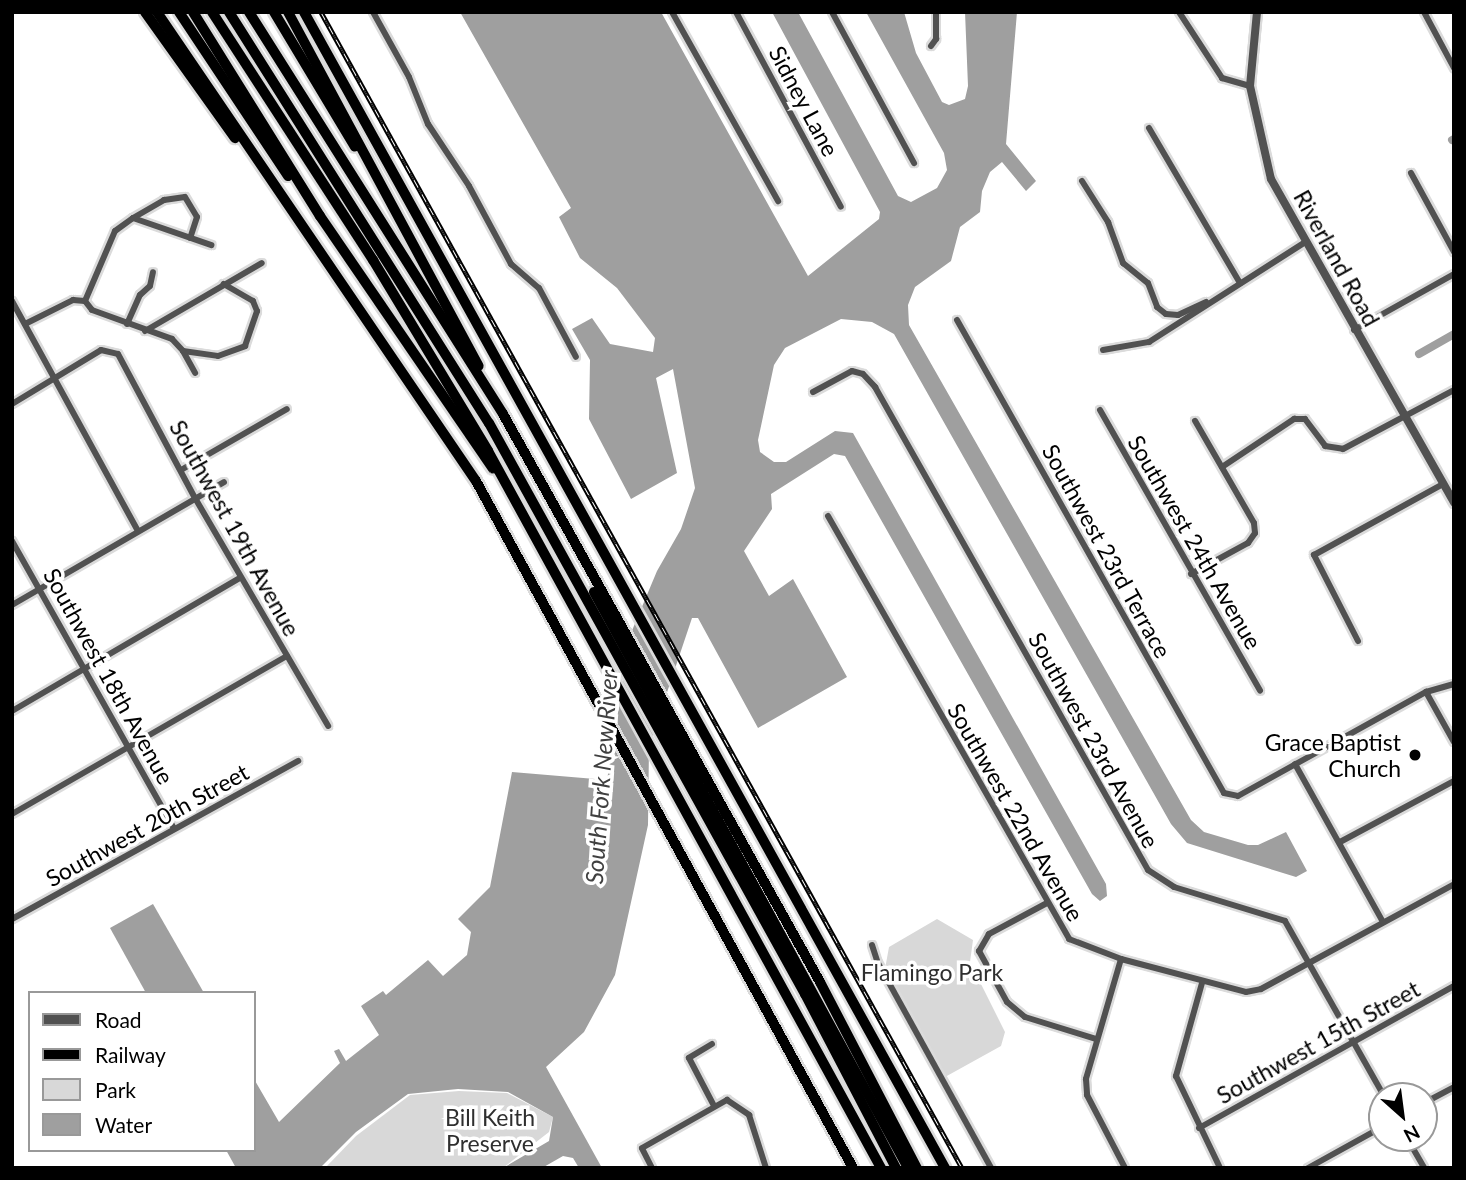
<!DOCTYPE html>
<html>
<head>
<meta charset="utf-8">
<style>
	body { margin:0 }
	#map { position:relative; width:1466px; height:1180px; overflow:hidden; background:#fff; font-family:Lato,sans-serif }
	div>[style] { position:absolute }
	.green>* { inset:0; background:#d8d8d8 }
	.water>* { inset:0; background:#9f9f9f }
	.canal>* { height:8px; margin:-4px; padding:0 4px; transform-origin:4px; border-radius:4px; background:#9f9f9f }
	.roads { filter:drop-shadow(2px 0 #dbdbdb) drop-shadow(-2px 0 #dbdbdb) drop-shadow(0 2px #dbdbdb) drop-shadow(0 -2px #dbdbdb) }
	.minor>* { height:6px; margin:-3px; padding:0 3px; transform-origin:3px; border-radius:3px; background:#515151 }
	.tertiary>* { height:8px; margin:-4px; padding:0 4px; transform-origin:4px; border-radius:4px; background:#515151 }
	.motorway>* { height:10px; margin:-5px; padding:0 5px; transform-origin:5px; border-radius:5px; background:#000 }
	.rail>* { height:5px; margin-top:-2.5px; transform-origin:0; background:repeating-linear-gradient(90deg,#fff 0 8px,#000 0 16px); box-sizing:border-box; border-block:2px solid #000 }
	.dots>* { width:19px; height:19px; translate:-50% -50%; box-sizing:border-box; border:4px solid #fff; border-radius:50% }
	span { translate:-50% -50%; white-space:nowrap; text-align:center; line-height:1.15; -webkit-text-stroke:7px #fff; paint-order:stroke }
	.street-label { font-size:23px; color:#000 }
	.poi-label { font-size:23px; color:#000 }
	.right { translate:-100% -50%; text-align:right }
	.park-label { font-size:23px; color:#2f2f2f }
	.water-label { font-size:24px; color:#404040; font-style:italic }
	.frame { position:absolute; inset:0; border:14px solid #000; pointer-events:none }
	.legend { position:absolute; left:28px; top:991px; width:228px; height:161px; box-sizing:border-box; background:#fff; border:2px solid #999; margin:0; padding:9px 12px; list-style:none; font-size:21px; color:#000 }
	.legend li { display:flex; align-items:center; gap:14px; height:35px }
	.legend b { width:35px; border:2px solid #999 }
	.north { position:absolute; left:1368px; top:1082px; width:70px; height:70px; box-sizing:border-box; background:#fff; border:2px solid #999; border-radius:50%; rotate:152deg; font-size:19px; font-weight:700; line-height:28px; text-align:center; color:#000 }
	.north::after { content:''; display:block; margin:auto; width:24px; height:32px; background:#000; clip-path:polygon(50% 0,100% 100%,50% 72%,0 100%) }
</style>
</head>
<body>
<div id="map">
	<div class="green">
		<i style="clip-path:polygon(937px 919px,973px 940px,970px 962px,1005px 1032px,1001px 1046px,945px 1077px,885px 969px,889px 947px)"></i>
		<i style="clip-path:polygon(459px 1091px,507px 1093px,553px 1117px,549px 1132px,503px 1168px,325px 1168px,356px 1136px,410px 1095px)"></i>
	</div>
	<div class="water">
		<i style="clip-path:polygon(460px 12px,661px 12px,808px 276px,879px 219px,880px 212px,772px 12px,798px 12px,898px 196px,911px 202px,937px 188px,947px 170px,944px 153px,866px 12px,904px 12px,916px 53px,942px 102px,949px 105px,965px 99px,968px 86px,965px 12px,1017px 12px,1006px 144px,1036px 181px,1026px 191px,1002px 162px,990px 172px,982px 191px,980px 212px,960px 227px,951px 261px,915px 287px,908px 305px,909px 325px,1191px 820px,1204px 832px,1248px 845px,1258px 845px,1286px 832px,1307px 871px,1296px 877px,1187px 843px,1171px 824px,894px 334px,872px 322px,841px 319px,785px 348px,774px 365px,758px 440px,760px 452px,774px 462px,786px 462px,835px 431px,853px 433px,1106px 884px,1107px 896px,1100px 901px,1092px 894px,845px 456px,834px 454px,771px 494px,772px 509px,744px 551px,769px 596px,793px 579px,847px 677px,758px 728px,698px 618px,692px 618px,649px 746px,648px 825px,615px 975px,584px 1032px,546px 1067px,602px 1168px,579px 1168px,573px 1158px,563px 1156px,542px 1168px,503px 1168px,549px 1141px,553px 1117px,508px 1092px,458px 1089px,408px 1094px,356px 1132px,320px 1168px,236px 1168px,226px 1150px,254px 1150px,254px 1079px,279px 1122px,340px 1063px,334px 1051px,339px 1049px,346px 1061px,379px 1035px,361px 1006px,383px 991px,386px 995px,428px 960px,443px 976px,467px 955px,471px 932px,458px 919px,490px 887px,512px 772px,607px 780px,631px 633px,657px 571px,681px 529px,695px 488px,673px 369px,656px 378px,677px 473px,631px 499px,589px 419px,590px 360px,572px 329px,592px 318px,610px 344px,653px 352px,655px 338px,617px 288px,580px 258px,559px 217px,571px 208px)"></i>
		<i style="clip-path:polygon(153px 904px,204px 993px,146px 993px,110px 928px)"></i>
	</div>
	<div class="canal">
		<i style="left:1452px;top:140px;width:2px;rotate:-27deg"></i>
		<i style="left:1419px;top:354px;width:40px;rotate:-29.7deg"></i>
	</div>
	<div class="roads">
		<div class="minor">
			<i style="left:373px;top:12px;width:74px;rotate:61deg"></i>
			<i style="left:409px;top:77px;width:51px;rotate:68deg"></i>
			<i style="left:428px;top:124px;width:74px;rotate:56.5deg"></i>
			<i style="left:469px;top:186px;width:89px;rotate:61.7deg"></i>
			<i style="left:511px;top:264px;width:37px;rotate:41deg"></i>
			<i style="left:539px;top:288px;width:78px;rotate:61.8deg"></i>
			<i style="left:672px;top:12px;width:217px;rotate:60.7deg"></i>
			<i style="left:736px;top:12px;width:221px;rotate:61.7deg"></i>
			<i style="left:832px;top:12px;width:172px;rotate:61.5deg"></i>
			<i style="left:1179px;top:12px;width:79px;rotate:56.9deg"></i>
			<i style="left:1222px;top:78px;width:29px;rotate:16deg"></i>
			<i style="left:1424px;top:12px;width:64px;rotate:61.8deg"></i>
			<i style="left:931px;top:46px;width:9px;rotate:-54deg"></i>
			<i style="left:936px;top:39px;width:27px;rotate:-90deg"></i>
			<i style="left:1149px;top:128px;width:180px;rotate:59.6deg"></i>
			<i style="left:1411px;top:173px;width:90px;rotate:61.4deg"></i>
			<i style="left:1082px;top:181px;width:49px;rotate:57.6deg"></i>
			<i style="left:1108px;top:222px;width:44px;rotate:69.9deg"></i>
			<i style="left:1123px;top:263px;width:32px;rotate:39deg"></i>
			<i style="left:1148px;top:283px;width:26px;rotate:69deg"></i>
			<i style="left:1157px;top:307px;width:11px;rotate:38deg"></i>
			<i style="left:1166px;top:314px;width:12px;rotate:5deg"></i>
			<i style="left:1178px;top:315px;width:31px;rotate:-25deg"></i>
			<i style="left:133px;top:218px;width:36px;rotate:-30deg"></i>
			<i style="left:164px;top:200px;width:21px;rotate:-8deg"></i>
			<i style="left:185px;top:197px;width:23px;rotate:59deg"></i>
			<i style="left:197px;top:217px;width:22px;rotate:108deg"></i>
			<i style="left:12px;top:301px;width:262px;rotate:61.3deg"></i>
			<i style="left:85px;top:301px;width:11px;rotate:52deg"></i>
			<i style="left:92px;top:310px;width:85px;rotate:19.9deg"></i>
			<i style="left:172px;top:339px;width:16px;rotate:47deg"></i>
			<i style="left:183px;top:351px;width:35px;rotate:8deg"></i>
			<i style="left:218px;top:356px;width:29px;rotate:-20deg"></i>
			<i style="left:245px;top:346px;width:37px;rotate:-71deg"></i>
			<i style="left:257px;top:311px;width:11px;rotate:-112deg"></i>
			<i style="left:253px;top:301px;width:34px;rotate:-150deg"></i>
			<i style="left:957px;top:320px;width:543px;rotate:60.56deg"></i>
			<i style="left:1224px;top:793px;width:14px;rotate:12deg"></i>
			<i style="left:1238px;top:796px;width:215px;rotate:-29deg"></i>
			<i style="left:1426px;top:692px;width:29px;rotate:-16deg"></i>
			<i style="left:25px;top:324px;width:54px;rotate:-26.6deg"></i>
			<i style="left:73px;top:300px;width:12px;rotate:5deg"></i>
			<i style="left:85px;top:301px;width:76px;rotate:-66.8deg"></i>
			<i style="left:115px;top:231px;width:22px;rotate:-36deg"></i>
			<i style="left:133px;top:218px;width:83px;rotate:19.1deg"></i>
			<i style="left:127px;top:324px;width:32px;rotate:-66deg"></i>
			<i style="left:140px;top:295px;width:13px;rotate:-42deg"></i>
			<i style="left:150px;top:286px;width:14px;rotate:-78deg"></i>
			<i style="left:1354px;top:330px;width:115px;rotate:-29.2deg"></i>
			<i style="left:145px;top:331px;width:135px;rotate:-30.2deg"></i>
			<i style="left:1103px;top:350px;width:47px;rotate:-9.9deg"></i>
			<i style="left:1149px;top:342px;width:184px;rotate:-32.6deg"></i>
			<i style="left:183px;top:351px;width:25px;rotate:61deg"></i>
			<i style="left:813px;top:392px;width:44px;rotate:-28.3deg"></i>
			<i style="left:852px;top:371px;width:11px;rotate:15deg"></i>
			<i style="left:863px;top:374px;width:18px;rotate:47deg"></i>
			<i style="left:875px;top:387px;width:555px;rotate:60.52deg"></i>
			<i style="left:1148px;top:870px;width:31px;rotate:33deg"></i>
			<i style="left:1174px;top:887px;width:116px;rotate:17deg"></i>
			<i style="left:1285px;top:921px;width:201px;rotate:60.5deg"></i>
			<i style="left:12px;top:404px;width:104px;rotate:-31.2deg"></i>
			<i style="left:101px;top:350px;width:17px;rotate:13deg"></i>
			<i style="left:118px;top:354px;width:163px;rotate:61.9deg"></i>
			<i style="left:195px;top:498px;width:264px;rotate:59.7deg"></i>
			<i style="left:1100px;top:410px;width:323px;rotate:60.3deg"></i>
			<i style="left:1222px;top:467px;width:87px;rotate:-33.7deg"></i>
			<i style="left:1294px;top:419px;width:11px"></i>
			<i style="left:1305px;top:419px;width:34px;rotate:53deg"></i>
			<i style="left:1325px;top:446px;width:18px;rotate:9deg"></i>
			<i style="left:1343px;top:449px;width:126px;rotate:-28deg"></i>
			<i style="left:181px;top:470px;width:122px;rotate:-29.9deg"></i>
			<i style="left:828px;top:516px;width:487px;rotate:60.3deg"></i>
			<i style="left:1069px;top:939px;width:56px;rotate:21deg"></i>
			<i style="left:1121px;top:959px;width:129px;rotate:14.8deg"></i>
			<i style="left:1246px;top:992px;width:15px;rotate:-11deg"></i>
			<i style="left:1261px;top:989px;width:220px;rotate:-28.5deg"></i>
			<i style="left:12px;top:541px;width:330px;rotate:60.6deg"></i>
			<i style="left:1191px;top:574px;width:65px;rotate:-28.5deg"></i>
			<i style="left:1248px;top:543px;width:12px;rotate:-55deg"></i>
			<i style="left:1255px;top:533px;width:10px;rotate:-96deg"></i>
			<i style="left:1254px;top:523px;width:118px;rotate:-120deg"></i>
			<i style="left:12px;top:605px;width:245px;rotate:-30.1deg"></i>
			<i style="left:1358px;top:641px;width:97px;rotate:-117.1deg"></i>
			<i style="left:1314px;top:555px;width:147px;rotate:-28.8deg"></i>
			<i style="left:1426px;top:692px;width:57px;rotate:60.8deg"></i>
			<i style="left:12px;top:711px;width:264px;rotate:-30.3deg"></i>
			<i style="left:1295px;top:764px;width:181px;rotate:60.9deg"></i>
			<i style="left:12px;top:814px;width:317px;rotate:-29.9deg"></i>
			<i style="left:1340px;top:842px;width:129px;rotate:-28.2deg"></i>
			<i style="left:1047px;top:903px;width:66px;rotate:151.9deg"></i>
			<i style="left:989px;top:934px;width:20px;rotate:120deg"></i>
			<i style="left:979px;top:951px;width:58px;rotate:61.2deg"></i>
			<i style="left:1007px;top:1002px;width:23px;rotate:40deg"></i>
			<i style="left:1025px;top:1017px;width:74px;rotate:17.2deg"></i>
			<i style="left:12px;top:919px;width:327px;rotate:-28.9deg"></i>
			<i style="left:872px;top:945px;width:19px;rotate:72deg"></i>
			<i style="left:878px;top:963px;width:234px;rotate:61.1deg"></i>
			<i style="left:1121px;top:959px;width:125px;rotate:106.3deg"></i>
			<i style="left:1086px;top:1079px;width:16px;rotate:86deg"></i>
			<i style="left:1087px;top:1095px;width:82px;rotate:62.5deg"></i>
			<i style="left:1202px;top:983px;width:97px;rotate:105.6deg"></i>
			<i style="left:1176px;top:1076px;width:102px;rotate:64.4deg"></i>
			<i style="left:712px;top:1044px;width:27px;rotate:149deg"></i>
			<i style="left:689px;top:1058px;width:52px;rotate:62.4deg"></i>
			<i style="left:1424px;top:1103px;width:34px;rotate:-28deg"></i>
			<i style="left:1199px;top:1128px;width:292px;rotate:-29.1deg"></i>
			<i style="left:1407px;top:1138px;width:34px;rotate:60deg"></i>
			<i style="left:652px;top:1168px;width:22px;rotate:-117deg"></i>
			<i style="left:642px;top:1148px;width:98px;rotate:-29.5deg"></i>
			<i style="left:727px;top:1100px;width:27px;rotate:34deg"></i>
			<i style="left:749px;top:1115px;width:56px;rotate:72.2deg"></i>
			<i style="left:1308px;top:1168px;width:85px;rotate:-29deg"></i>
		</div>
		<div class="tertiary">
			<i style="left:1257px;top:12px;width:74px;rotate:95.4deg"></i>
			<i style="left:1250px;top:86px;width:95px;rotate:77.3deg"></i>
			<i style="left:1271px;top:179px;width:372px;rotate:60.5deg"></i>
		</div>
		<div class="motorway">
			<i style="left:145px;top:12px;width:155px;rotate:54.5deg"></i>
			<i style="left:157px;top:12px;width:567px;rotate:55.78deg"></i>
			<i style="left:476px;top:481px;width:784px;rotate:61.24deg"></i>
			<i style="left:179px;top:12px;width:197px;rotate:56.4deg"></i>
			<i style="left:193px;top:12px;width:240px;rotate:58.1deg"></i>
			<i style="left:320px;top:216px;width:306px;rotate:55.6deg"></i>
			<i style="left:212px;top:12px;width:296px;rotate:57deg"></i>
			<i style="left:373px;top:260px;width:223px;rotate:58.9deg"></i>
			<i style="left:488px;top:451px;width:818px;rotate:61.27deg"></i>
			<i style="left:229px;top:12px;width:486px;rotate:57.7deg"></i>
			<i style="left:489px;top:423px;width:653px;rotate:61.04deg"></i>
			<i style="left:805px;top:994px;width:196px;rotate:62.4deg"></i>
			<i style="left:249px;top:12px;width:476px;rotate:57.7deg"></i>
			<i style="left:503px;top:414px;width:650px;rotate:60.83deg"></i>
			<i style="left:820px;top:982px;width:210px;rotate:62.5deg"></i>
			<i style="left:274px;top:12px;width:157px;rotate:59deg"></i>
			<i style="left:288px;top:12px;width:402px;rotate:61.7deg"></i>
			<i style="left:304px;top:12px;width:1322px;rotate:60.99deg"></i>
			<i style="left:594px;top:592px;width:656px;rotate:61.4deg"></i>
		</div>
	</div>
	<div class="rail">
		<i style="left:321px;top:12px;width:1322px;rotate:60.99deg"></i>
	</div>
	<div class="dots">
		<i style="left:1415px;top:755px;background:#000"></i>
	</div>
	<div class="street-label">
		<span style="left:804px;top:101px;rotate:62deg">Sidney Lane</span>
		<span style="left:1337px;top:258px;rotate:61deg">Riverland Road</span>
		<span style="left:235px;top:528px;rotate:61deg">Southwest 19th Avenue</span>
		<span style="left:1195px;top:542px;rotate:60deg">Southwest 24th Avenue</span>
		<span style="left:1107px;top:551px;rotate:61deg">Southwest 23rd Terrace</span>
		<span style="left:109px;top:676px;rotate:61deg">Southwest 18th Avenue</span>
		<span style="left:1094px;top:740px;rotate:61deg">Southwest 23rd Avenue</span>
		<span style="left:1016px;top:812px;rotate:60deg">Southwest 22nd Avenue</span>
		<span style="left:147px;top:825px;rotate:-29deg">Southwest 20th Street</span>
		<span style="left:1318px;top:1042px;rotate:-29deg">Southwest 15th Street</span>
	</div>
	<div class="poi-label">
		<span class="right" style="left:1401px;top:755px">Grace Baptist<br>Church</span>
	</div>
	<div class="park-label">
		<span style="left:932px;top:972px">Flamingo Park</span>
		<span style="left:490px;top:1130px">Bill Keith<br>Preserve</span>
	</div>
	<div class="water-label">
		<span style="left:601px;top:777px;rotate:-86deg">South Fork New River</span>
	</div>
	<div class="frame"></div>
	<ul class="legend">
	<li><b style="height:9px;background:#515151"></b>Road</li>
	<li><b style="height:9px;background:#000"></b>Railway</li>
	<li><b style="height:19px;background:#d8d8d8"></b>Park</li>
	<li><b style="height:19px;background:#9f9f9f"></b>Water</li>
	</ul>
	<div class="north">N</div>
</div>
</body>
</html>
